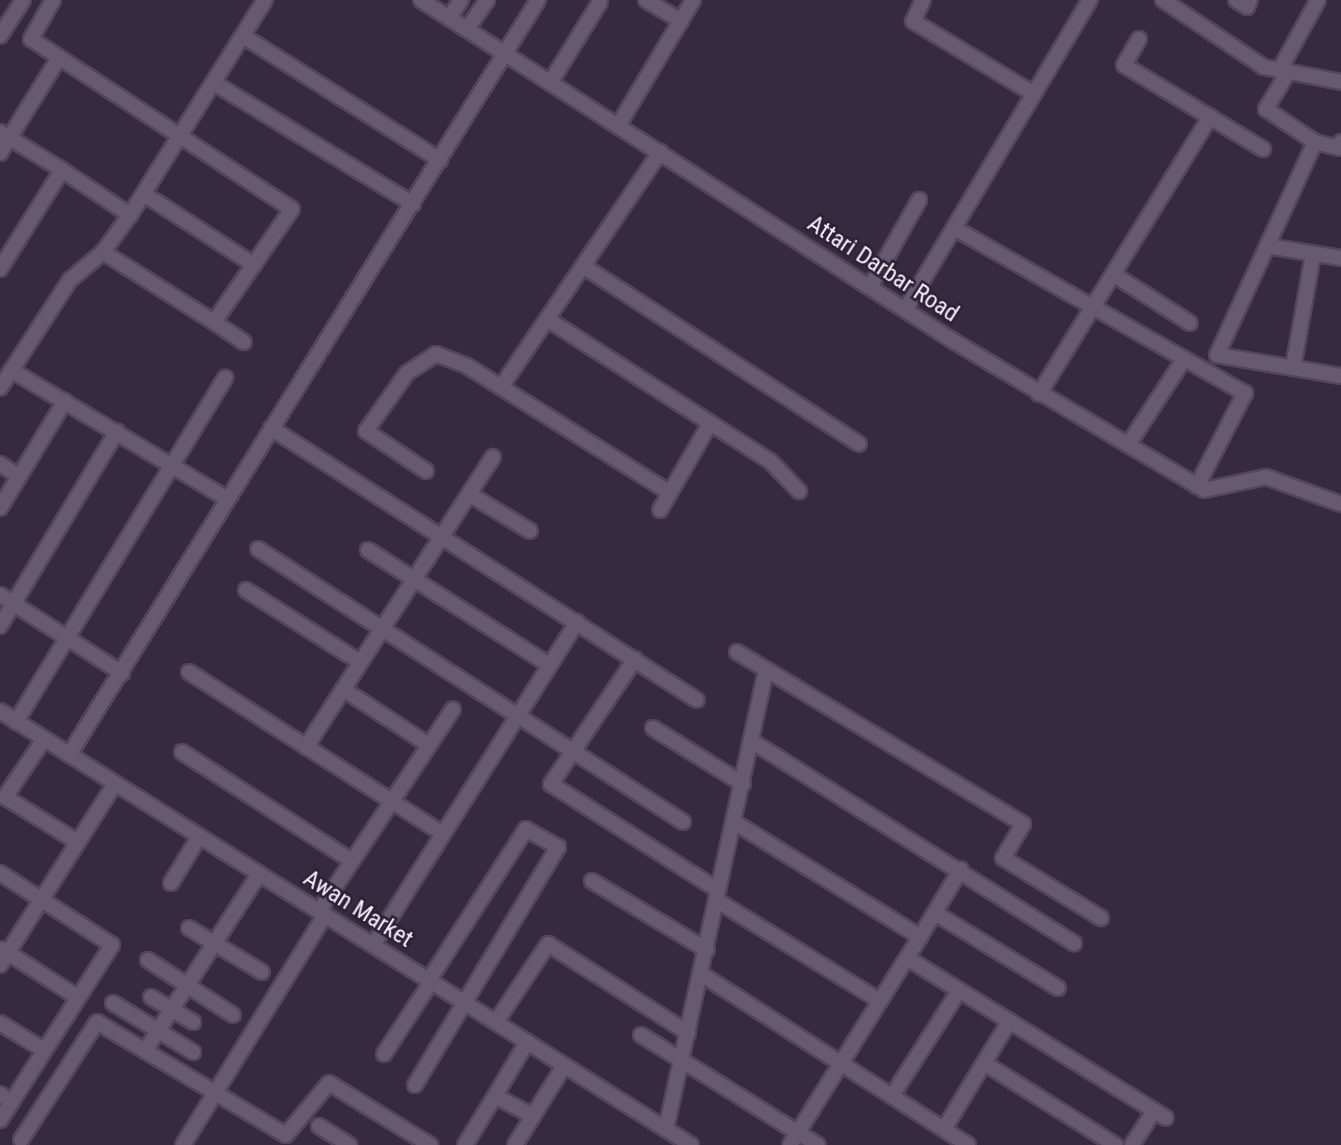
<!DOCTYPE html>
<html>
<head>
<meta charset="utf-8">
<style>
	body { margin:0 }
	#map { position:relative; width:1341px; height:1145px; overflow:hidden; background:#352a3f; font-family:"Roboto Condensed",sans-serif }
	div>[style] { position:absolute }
	.roads { filter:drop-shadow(2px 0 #514759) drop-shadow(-2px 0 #514759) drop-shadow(0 2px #514759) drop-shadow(0 -2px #514759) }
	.minor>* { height:14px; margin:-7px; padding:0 7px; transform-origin:7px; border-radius:7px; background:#665971 }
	span { translate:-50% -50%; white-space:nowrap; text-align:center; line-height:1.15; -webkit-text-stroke:5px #2b2034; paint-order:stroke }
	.street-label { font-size:24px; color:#f7f0fe }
</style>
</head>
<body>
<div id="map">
	<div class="roads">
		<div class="minor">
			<i style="left:53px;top:0;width:45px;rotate:119.4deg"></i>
			<i style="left:31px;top:39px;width:311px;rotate:33.1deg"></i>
			<i style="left:292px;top:209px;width:137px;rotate:124.6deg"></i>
			<i style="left:214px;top:322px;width:36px;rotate:34deg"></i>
			<i style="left:421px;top:0;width:634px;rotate:32.64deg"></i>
			<i style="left:955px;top:342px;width:290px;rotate:30.7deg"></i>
			<i style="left:1204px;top:490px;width:63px;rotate:-11.8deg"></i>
			<i style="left:1266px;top:477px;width:80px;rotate:19.8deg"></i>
			<i style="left:646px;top:0;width:41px;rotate:31deg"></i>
			<i style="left:923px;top:0;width:23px;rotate:115deg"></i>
			<i style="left:913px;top:21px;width:141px;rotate:31.1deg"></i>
			<i style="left:1163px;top:0;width:121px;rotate:33.6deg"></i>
			<i style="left:1264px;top:67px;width:78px;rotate:11deg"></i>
			<i style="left:1236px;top:0;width:13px;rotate:32deg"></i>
			<i style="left:1247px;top:7px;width:8px;rotate:-67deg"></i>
			<i style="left:449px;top:18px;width:22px;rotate:-56deg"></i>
			<i style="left:467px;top:29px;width:35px;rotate:-55deg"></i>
			<i style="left:0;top:36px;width:43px;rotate:-57.4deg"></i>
			<i style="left:243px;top:36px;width:233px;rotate:32.2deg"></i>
			<i style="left:1139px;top:39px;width:30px;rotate:120deg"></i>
			<i style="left:1124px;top:65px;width:100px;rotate:31.2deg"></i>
			<i style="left:1279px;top:71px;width:81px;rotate:-61.2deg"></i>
			<i style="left:1287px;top:74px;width:41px;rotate:121deg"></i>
			<i style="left:1266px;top:109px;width:59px;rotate:34deg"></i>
			<i style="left:214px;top:83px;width:233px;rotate:31.3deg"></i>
			<i style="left:550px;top:83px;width:95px;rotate:-58.3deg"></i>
			<i style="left:618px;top:126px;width:147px;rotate:-59.2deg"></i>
			<i style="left:0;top:132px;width:73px;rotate:31.5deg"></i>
			<i style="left:1341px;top:142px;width:6px;rotate:108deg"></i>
			<i style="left:1339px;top:148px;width:25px;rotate:-166deg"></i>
			<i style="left:1315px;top:142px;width:234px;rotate:114.7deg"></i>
			<i style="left:1217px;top:355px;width:126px;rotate:9.6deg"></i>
			<i style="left:0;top:153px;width:112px;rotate:-58.2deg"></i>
			<i style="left:144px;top:194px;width:131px;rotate:32.8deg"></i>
			<i style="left:954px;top:228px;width:335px;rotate:29.6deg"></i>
			<i style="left:1245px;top:393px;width:105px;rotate:117.3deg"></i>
			<i style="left:1267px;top:246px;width:75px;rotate:9.2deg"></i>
			<i style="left:103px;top:252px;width:131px;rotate:32.2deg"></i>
			<i style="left:583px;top:266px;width:328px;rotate:32.8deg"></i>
			<i style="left:0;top:269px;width:117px;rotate:-57.9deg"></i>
			<i style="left:62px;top:170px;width:82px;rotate:33.5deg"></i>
			<i style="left:1113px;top:274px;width:91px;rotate:32.5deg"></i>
			<i style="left:870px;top:287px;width:100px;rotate:-60.6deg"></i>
			<i style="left:905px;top:310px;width:361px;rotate:-59.2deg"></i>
			<i style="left:547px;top:319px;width:264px;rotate:32.5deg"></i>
			<i style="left:770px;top:461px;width:42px;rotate:46deg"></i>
			<i style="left:1293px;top:368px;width:115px;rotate:-80deg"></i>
			<i style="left:11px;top:370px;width:252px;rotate:30.8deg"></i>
			<i style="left:501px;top:387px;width:284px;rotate:-55.9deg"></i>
			<i style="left:0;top:388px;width:129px;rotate:-57.1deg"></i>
			<i style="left:70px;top:280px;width:43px;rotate:-40.3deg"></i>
			<i style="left:103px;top:252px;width:46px;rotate:-53.9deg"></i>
			<i style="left:130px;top:215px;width:254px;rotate:-57.9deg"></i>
			<i style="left:1039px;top:394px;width:326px;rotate:-58.3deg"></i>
			<i style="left:1210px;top:117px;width:62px;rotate:31.1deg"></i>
			<i style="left:271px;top:428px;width:505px;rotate:32.56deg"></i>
			<i style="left:1128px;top:445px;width:103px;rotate:-56.9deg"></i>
			<i style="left:0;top:464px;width:22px;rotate:34deg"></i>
			<i style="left:426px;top:471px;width:72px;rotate:-146.3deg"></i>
			<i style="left:366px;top:431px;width:71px;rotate:-54.7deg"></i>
			<i style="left:407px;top:373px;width:35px;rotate:-33deg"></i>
			<i style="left:436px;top:354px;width:33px;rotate:21deg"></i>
			<i style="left:467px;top:366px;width:239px;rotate:32deg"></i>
			<i style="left:469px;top:494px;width:71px;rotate:31.2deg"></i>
			<i style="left:0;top:508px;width:125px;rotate:-58.7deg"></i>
			<i style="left:660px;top:510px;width:98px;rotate:-60deg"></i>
			<i style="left:258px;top:549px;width:505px;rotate:32.71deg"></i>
			<i style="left:368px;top:550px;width:214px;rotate:32.4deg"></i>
			<i style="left:246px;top:590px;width:135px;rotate:32.3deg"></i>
			<i style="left:0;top:595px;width:145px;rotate:32.6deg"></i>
			<i style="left:0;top:626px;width:227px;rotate:-59deg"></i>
			<i style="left:737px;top:652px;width:334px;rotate:31deg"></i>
			<i style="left:1023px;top:824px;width:39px;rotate:120deg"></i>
			<i style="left:1003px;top:858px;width:115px;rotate:31.5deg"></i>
			<i style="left:635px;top:659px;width:151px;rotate:123.9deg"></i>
			<i style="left:551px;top:784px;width:198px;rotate:32.4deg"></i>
			<i style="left:189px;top:672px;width:301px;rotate:32.5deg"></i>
			<i style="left:343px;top:689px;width:100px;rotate:33.2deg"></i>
			<i style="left:0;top:711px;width:816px;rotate:32.13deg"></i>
			<i style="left:16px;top:722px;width:403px;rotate:-58.7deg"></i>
			<i style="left:653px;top:728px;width:106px;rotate:31.9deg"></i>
			<i style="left:44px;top:739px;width:70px;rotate:123.9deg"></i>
			<i style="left:5px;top:797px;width:84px;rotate:31.8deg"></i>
			<i style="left:753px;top:742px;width:379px;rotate:32.1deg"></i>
			<i style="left:306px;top:747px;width:345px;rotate:-57.2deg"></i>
			<i style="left:182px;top:752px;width:202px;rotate:32.7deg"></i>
			<i style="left:69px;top:755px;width:889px;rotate:-58.15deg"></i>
			<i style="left:734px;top:822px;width:219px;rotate:31.7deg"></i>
			<i style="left:920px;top:937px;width:25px;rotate:122deg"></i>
			<i style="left:907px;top:958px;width:304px;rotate:31.7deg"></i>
			<i style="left:0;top:873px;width:133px;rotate:32.7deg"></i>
			<i style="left:112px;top:945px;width:208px;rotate:122.6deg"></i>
			<i style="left:592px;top:881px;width:134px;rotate:31deg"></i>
			<i style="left:171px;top:883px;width:54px;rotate:-58.7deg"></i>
			<i style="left:716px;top:900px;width:193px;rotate:31.6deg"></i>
			<i style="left:319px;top:911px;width:242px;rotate:-56.4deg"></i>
			<i style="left:935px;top:913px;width:144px;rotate:31.4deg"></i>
			<i style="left:189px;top:928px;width:85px;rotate:31.1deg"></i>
			<i style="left:920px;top:937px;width:79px;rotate:-58.9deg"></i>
			<i style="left:373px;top:945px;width:382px;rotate:-57.7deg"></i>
			<i style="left:2px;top:949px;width:89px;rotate:32.6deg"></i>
			<i style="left:148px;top:960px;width:101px;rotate:32.9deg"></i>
			<i style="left:0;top:965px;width:214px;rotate:-57.6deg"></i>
			<i style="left:701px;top:974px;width:317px;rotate:32.6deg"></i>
			<i style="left:151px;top:997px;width:49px;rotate:30.8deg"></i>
			<i style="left:113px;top:1003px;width:94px;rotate:31.5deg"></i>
			<i style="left:496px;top:1022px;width:94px;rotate:-56.3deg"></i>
			<i style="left:548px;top:944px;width:166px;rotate:32.4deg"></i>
			<i style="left:1009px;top:1022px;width:48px;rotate:121.4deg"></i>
			<i style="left:984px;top:1063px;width:155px;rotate:32deg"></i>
			<i style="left:0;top:1023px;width:52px;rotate:31.5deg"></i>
			<i style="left:641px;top:1035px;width:208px;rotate:31.9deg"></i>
			<i style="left:145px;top:1051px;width:211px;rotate:-57.2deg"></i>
			<i style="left:384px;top:1054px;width:86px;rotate:-56.9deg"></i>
			<i style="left:415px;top:1085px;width:278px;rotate:-59deg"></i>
			<i style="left:558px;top:847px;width:37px;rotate:-151deg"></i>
			<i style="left:526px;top:829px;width:179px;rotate:122.7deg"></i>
			<i style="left:0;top:1094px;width:14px;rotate:34deg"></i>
			<i style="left:495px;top:1096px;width:63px;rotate:-59.3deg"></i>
			<i style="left:892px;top:1096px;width:125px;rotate:-57.5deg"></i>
			<i style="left:319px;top:1126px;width:36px;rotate:32deg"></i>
			<i style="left:666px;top:1129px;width:470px;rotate:-77.7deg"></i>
			<i style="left:944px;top:1129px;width:77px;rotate:-58.8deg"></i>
			<i style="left:21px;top:1140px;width:140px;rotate:-57.2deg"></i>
			<i style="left:97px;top:1022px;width:220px;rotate:30.9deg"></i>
			<i style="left:286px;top:1135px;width:67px;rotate:-50.4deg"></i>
			<i style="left:329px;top:1083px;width:119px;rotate:31.5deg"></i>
			<i style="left:183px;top:1145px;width:270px;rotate:-58.3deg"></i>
			<i style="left:465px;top:1145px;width:57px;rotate:-58.5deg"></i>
			<i style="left:495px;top:1096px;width:43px;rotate:27.8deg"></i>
			<i style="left:515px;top:1145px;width:93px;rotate:-58.2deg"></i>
			<i style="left:790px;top:1145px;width:221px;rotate:-58deg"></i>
			<i style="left:1132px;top:1145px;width:40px;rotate:-57.1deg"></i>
		</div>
	</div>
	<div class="street-label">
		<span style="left:883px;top:269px;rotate:33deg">Attari Darbar Road</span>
		<span style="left:358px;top:909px;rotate:32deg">Awan Market</span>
	</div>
</div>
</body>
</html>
